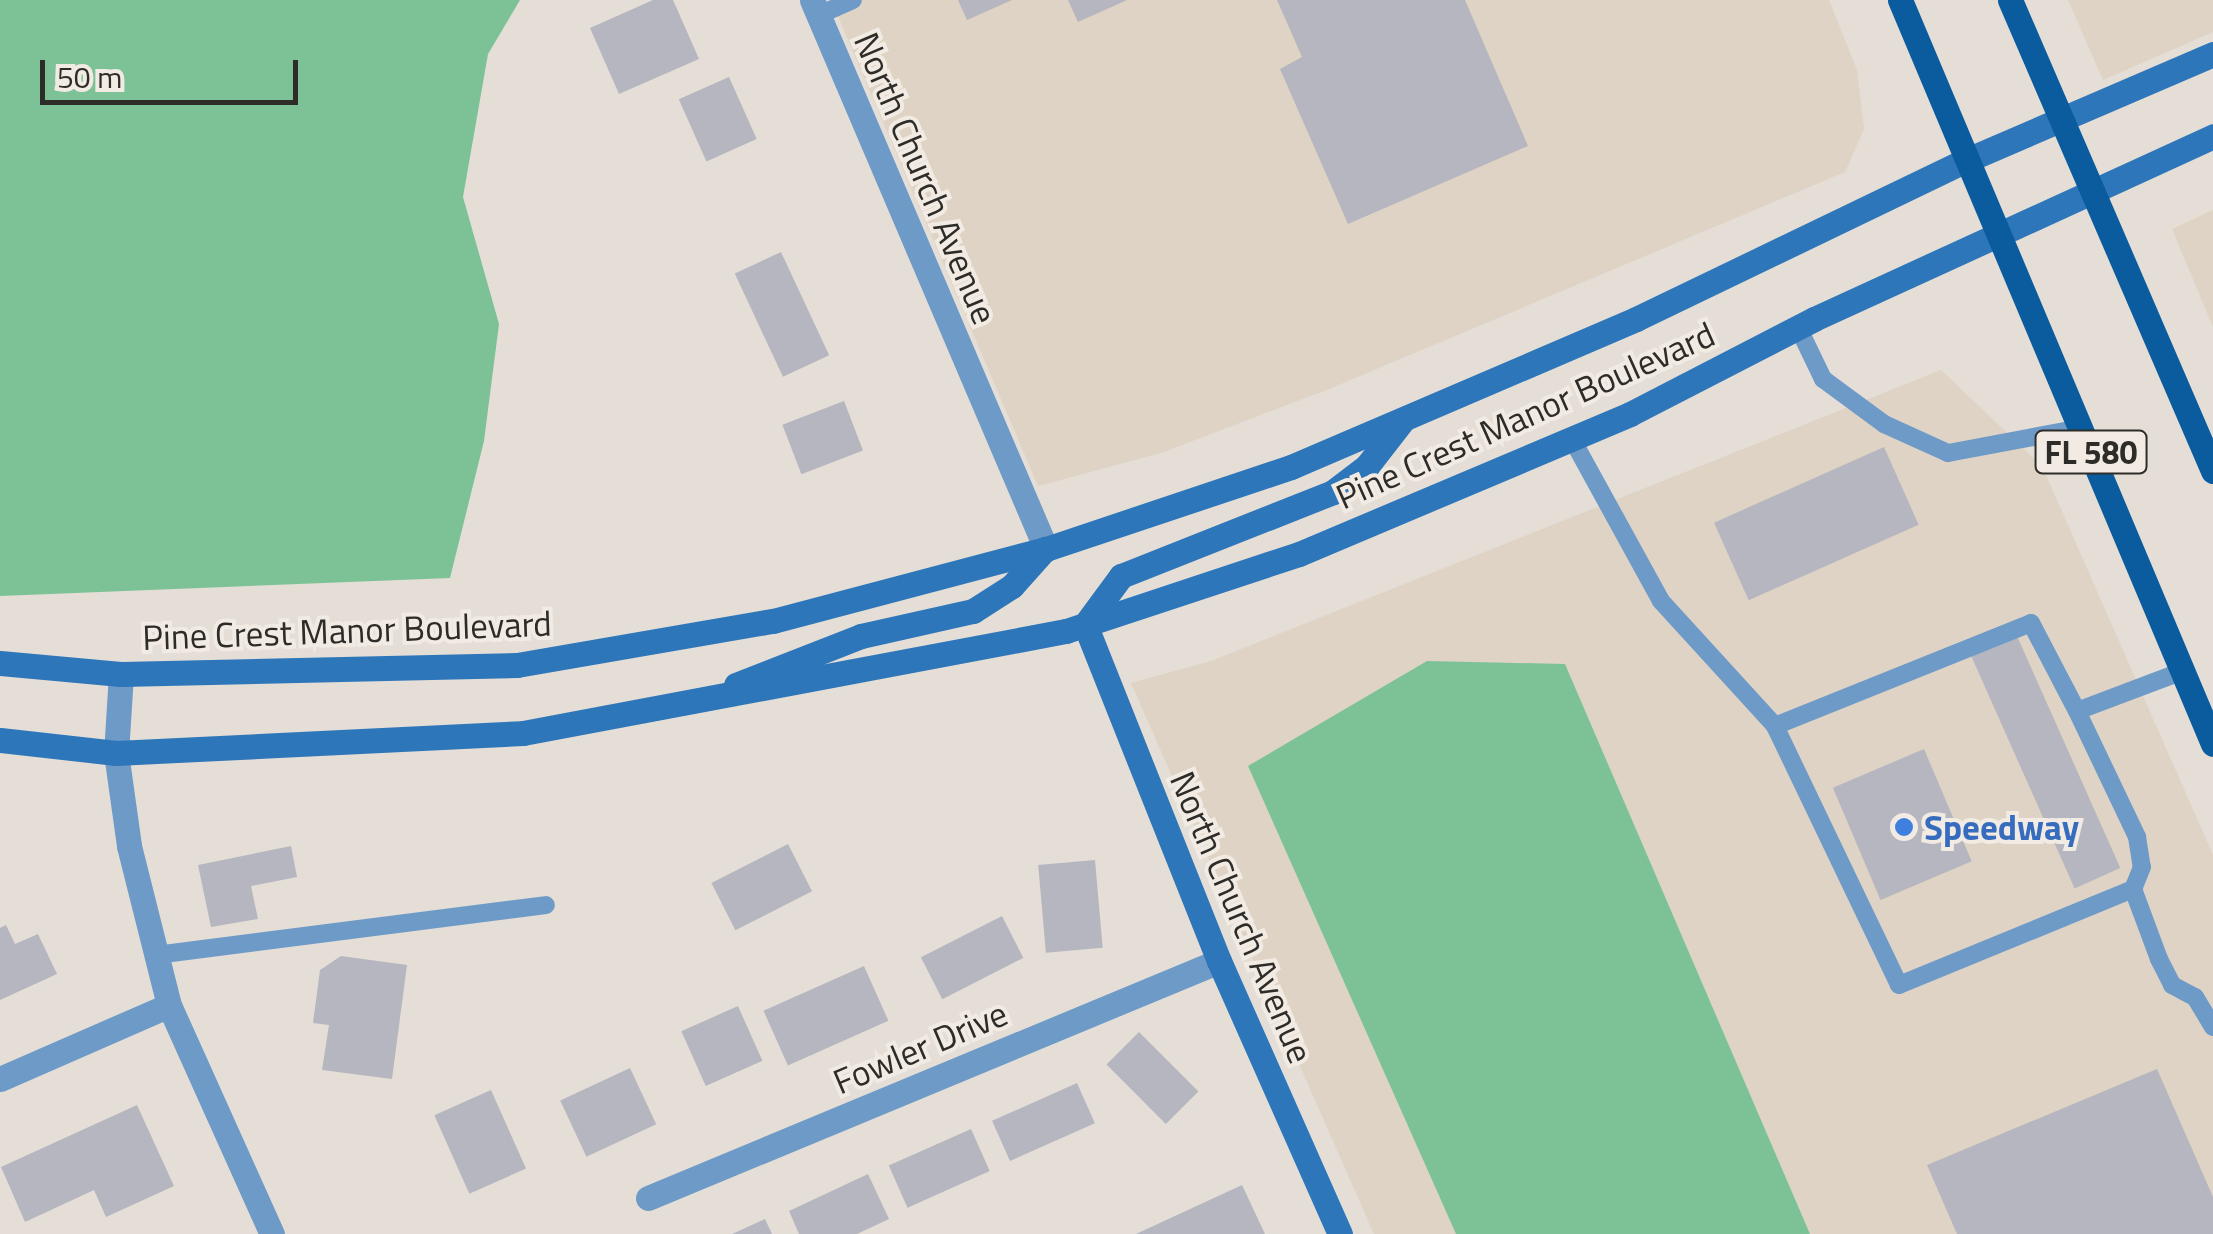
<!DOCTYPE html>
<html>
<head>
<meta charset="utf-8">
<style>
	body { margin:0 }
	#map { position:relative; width:2213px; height:1234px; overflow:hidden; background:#e4ded6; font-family:"Titillium Web",sans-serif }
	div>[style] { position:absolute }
	.built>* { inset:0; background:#ded3c4 }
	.green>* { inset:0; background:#7dc297 }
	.building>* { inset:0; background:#b5b6bf; transform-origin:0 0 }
	.lane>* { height:18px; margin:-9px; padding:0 9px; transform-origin:9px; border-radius:9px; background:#6e9ac8 }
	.street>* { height:25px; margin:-12.5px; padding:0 12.5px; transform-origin:12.5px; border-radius:12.5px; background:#6e9ac8 }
	.secondary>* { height:25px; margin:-12.5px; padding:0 12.5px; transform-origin:12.5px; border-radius:12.5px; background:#2e76ba }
	.primary>* { height:25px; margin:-12.5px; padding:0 12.5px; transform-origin:12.5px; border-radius:12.5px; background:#0b5c9e }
	.dots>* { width:28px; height:28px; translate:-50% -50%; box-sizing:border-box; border:5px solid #f2ebe3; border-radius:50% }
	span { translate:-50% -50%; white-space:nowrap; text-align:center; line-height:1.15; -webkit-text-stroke:8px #f2ebe3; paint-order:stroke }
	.shield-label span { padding:2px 8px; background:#f2ebe3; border:2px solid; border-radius:8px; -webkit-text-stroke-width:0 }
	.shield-label { font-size:32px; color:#2e2c28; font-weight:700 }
	.street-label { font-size:35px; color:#2e2c28 }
	.shop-label { font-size:35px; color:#366cbe; font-weight:700 }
	.left { translate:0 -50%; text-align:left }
	.scale { position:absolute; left:40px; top:60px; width:258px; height:45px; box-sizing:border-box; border:5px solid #2e2c28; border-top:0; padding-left:12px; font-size:30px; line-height:35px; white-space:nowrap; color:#2e2c28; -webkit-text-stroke:8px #f2ebe3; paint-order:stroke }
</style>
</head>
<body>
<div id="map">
	<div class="built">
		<i style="clip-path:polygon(831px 0,1829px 0,1857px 70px,1864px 129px,1845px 172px,1329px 389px,1161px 453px,1038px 486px)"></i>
		<i style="clip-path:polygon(2068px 0,2213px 0,2213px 32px,2103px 80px)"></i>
		<i style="clip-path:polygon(2213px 210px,2213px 327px,2172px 229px)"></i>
		<i style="clip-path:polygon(1941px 370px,2042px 466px,2213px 855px,2213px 1234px,1810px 1234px,1565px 664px,1248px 766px,1456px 1234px,1374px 1234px,1131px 683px,1211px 661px)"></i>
	</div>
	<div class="green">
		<i style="clip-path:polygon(0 0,520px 0,488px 54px,463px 197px,499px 324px,484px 441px,450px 578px,0 596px)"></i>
		<i style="clip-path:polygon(1427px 661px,1565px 664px,1810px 1234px,1456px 1234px,1248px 766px)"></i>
	</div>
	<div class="building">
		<i style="clip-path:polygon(653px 0,673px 0,699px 59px,619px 94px,590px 28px)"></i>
		<i style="clip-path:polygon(958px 0,1012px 0,967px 20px)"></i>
		<i style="clip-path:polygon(1068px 0,1127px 0,1078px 22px)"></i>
		<i style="clip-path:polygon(1277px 0,1465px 0,1528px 146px,1348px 224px,1280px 69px,1302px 57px)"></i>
		<i style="left:729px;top:77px;width:68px;height:55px;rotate:66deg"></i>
		<i style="left:781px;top:252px;width:114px;height:51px;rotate:65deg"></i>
		<i style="left:844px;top:401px;width:53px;height:66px;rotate:69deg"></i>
		<i style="left:1884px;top:447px;width:85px;height:186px;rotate:66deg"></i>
		<i style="left:2017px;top:636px;width:254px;height:50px;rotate:66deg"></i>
		<i style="left:1924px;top:749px;width:122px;height:99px;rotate:67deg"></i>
		<i style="left:788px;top:844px;width:53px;height:86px;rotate:63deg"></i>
		<i style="clip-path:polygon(291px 846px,297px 877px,251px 886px,258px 919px,211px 927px,198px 865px)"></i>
		<i style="left:1095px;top:860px;width:88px;height:57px;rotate:85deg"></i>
		<i style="left:1002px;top:916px;width:47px;height:91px;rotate:63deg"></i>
		<i style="clip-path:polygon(6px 925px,15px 944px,38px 934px,57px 974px,0 1000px,0 928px)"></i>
		<i style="clip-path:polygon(341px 956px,407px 965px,392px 1079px,322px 1070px,329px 1025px,313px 1023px,320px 970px)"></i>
		<i style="left:864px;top:966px;width:60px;height:110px;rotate:66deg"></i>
		<i style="left:738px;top:1006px;width:60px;height:62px;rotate:66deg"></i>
		<i style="left:1139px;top:1032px;width:84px;height:46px;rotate:45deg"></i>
		<i style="left:630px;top:1068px;width:62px;height:77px;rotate:65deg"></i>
		<i style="clip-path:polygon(2157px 1069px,2213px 1197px,2213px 1234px,1957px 1234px,1927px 1165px)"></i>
		<i style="left:1077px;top:1083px;width:44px;height:93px;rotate:66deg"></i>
		<i style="left:491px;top:1090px;width:86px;height:62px;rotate:66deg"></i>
		<i style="clip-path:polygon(137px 1105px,174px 1186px,106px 1217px,94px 1190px,25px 1222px,1px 1167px)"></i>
		<i style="left:971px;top:1129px;width:46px;height:90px;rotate:66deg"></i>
		<i style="clip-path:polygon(868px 1174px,889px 1219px,857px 1234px,799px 1234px,789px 1211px)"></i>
		<i style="clip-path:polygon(1242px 1185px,1265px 1234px,1136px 1234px)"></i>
		<i style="clip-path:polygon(765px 1219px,772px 1234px,732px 1234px)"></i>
	</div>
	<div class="lane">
		<i style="left:819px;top:15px;width:37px;rotate:-24deg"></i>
		<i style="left:1798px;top:327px;width:58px;rotate:64.3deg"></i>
		<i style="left:1823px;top:379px;width:76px;rotate:36.4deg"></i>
		<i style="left:1884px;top:424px;width:70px;rotate:24.4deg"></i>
		<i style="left:1948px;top:453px;width:135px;rotate:-10.6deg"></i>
		<i style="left:1572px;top:439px;width:185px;rotate:61.2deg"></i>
		<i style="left:1661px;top:601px;width:169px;rotate:47.6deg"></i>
		<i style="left:1775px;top:726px;width:276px;rotate:-21.9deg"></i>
		<i style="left:2031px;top:623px;width:99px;rotate:62.4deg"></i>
		<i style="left:2183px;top:671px;width:113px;rotate:159.3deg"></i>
		<i style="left:2077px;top:711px;width:140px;rotate:64.5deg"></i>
		<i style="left:2137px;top:837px;width:30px;rotate:81deg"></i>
		<i style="left:2142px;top:867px;width:24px;rotate:112deg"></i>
		<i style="left:2133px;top:889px;width:75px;rotate:69.6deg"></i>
		<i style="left:2159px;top:959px;width:29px;rotate:63deg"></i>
		<i style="left:2172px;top:985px;width:26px;rotate:28deg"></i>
		<i style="left:2195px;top:997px;width:35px;rotate:59deg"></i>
		<i style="left:1775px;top:726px;width:287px;rotate:64.4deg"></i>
		<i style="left:1899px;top:985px;width:253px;rotate:-22.3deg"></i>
		<i style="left:156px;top:955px;width:393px;rotate:-7.3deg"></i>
	</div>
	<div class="street">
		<i style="left:812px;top:0;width:597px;rotate:66.91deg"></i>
		<i style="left:121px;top:674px;width:79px;rotate:93.6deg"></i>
		<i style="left:116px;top:753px;width:94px;rotate:82deg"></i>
		<i style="left:129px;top:846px;width:164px;rotate:75.9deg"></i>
		<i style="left:169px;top:1005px;width:251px;rotate:65.8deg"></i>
		<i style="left:0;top:1079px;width:184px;rotate:-23.6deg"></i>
		<i style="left:648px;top:1198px;width:618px;rotate:-22.54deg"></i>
	</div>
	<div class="secondary">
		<i style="left:0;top:663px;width:121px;rotate:5.2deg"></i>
		<i style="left:121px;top:674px;width:396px;rotate:-1.3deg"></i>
		<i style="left:517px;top:665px;width:260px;rotate:-9.8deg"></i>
		<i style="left:773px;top:621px;width:282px;rotate:-14.8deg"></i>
		<i style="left:1046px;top:549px;width:258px;rotate:-18.5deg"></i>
		<i style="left:1291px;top:467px;width:375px;rotate:-23.2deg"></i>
		<i style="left:1636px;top:319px;width:367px;rotate:-25.7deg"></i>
		<i style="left:1967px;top:160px;width:268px;rotate:-23.3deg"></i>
		<i style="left:736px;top:685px;width:134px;rotate:-21.4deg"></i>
		<i style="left:861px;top:636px;width:115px;rotate:-12.6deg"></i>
		<i style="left:973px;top:611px;width:46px;rotate:-32.7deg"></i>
		<i style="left:1012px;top:586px;width:50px;rotate:-48.3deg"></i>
		<i style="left:0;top:740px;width:117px;rotate:6.4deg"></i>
		<i style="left:116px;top:753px;width:407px;rotate:-2.8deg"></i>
		<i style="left:523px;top:733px;width:552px;rotate:-10.64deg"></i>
		<i style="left:1066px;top:631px;width:245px;rotate:-18.3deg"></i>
		<i style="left:1299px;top:554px;width:359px;rotate:-22.9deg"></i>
		<i style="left:1630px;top:414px;width:207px;rotate:-27.3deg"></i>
		<i style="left:1814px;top:319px;width:439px;rotate:-24.6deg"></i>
		<i style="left:1340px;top:1234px;width:299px;rotate:-113.9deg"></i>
		<i style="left:1219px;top:961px;width:362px;rotate:-111.7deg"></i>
		<i style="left:1085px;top:625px;width:61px;rotate:-53.7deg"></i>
		<i style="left:1121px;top:576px;width:228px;rotate:-21.6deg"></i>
		<i style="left:1333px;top:492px;width:43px;rotate:-37.4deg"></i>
		<i style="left:1367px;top:466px;width:57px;rotate:-52.1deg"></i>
	</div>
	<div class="primary">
		<i style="left:1900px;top:0;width:807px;rotate:67.18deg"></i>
		<i style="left:2010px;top:0;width:513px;rotate:66.68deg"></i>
	</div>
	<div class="dots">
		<i style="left:1904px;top:827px;background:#3f7fe0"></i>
	</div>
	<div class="shield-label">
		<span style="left:2091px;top:452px">FL 580</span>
	</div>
	<div class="street-label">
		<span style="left:926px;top:178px;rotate:67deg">North Church Avenue</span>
		<span style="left:1525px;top:415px;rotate:-24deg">Pine Crest Manor Boulevard</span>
		<span style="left:347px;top:630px;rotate:-2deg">Pine Crest Manor Boulevard</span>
		<span style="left:1242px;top:917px;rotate:67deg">North Church Avenue</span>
		<span style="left:920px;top:1047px;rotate:-23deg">Fowler Drive</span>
	</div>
	<div class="shop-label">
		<span class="left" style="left:1924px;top:827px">Speedway</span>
	</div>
	<div class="scale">50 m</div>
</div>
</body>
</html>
